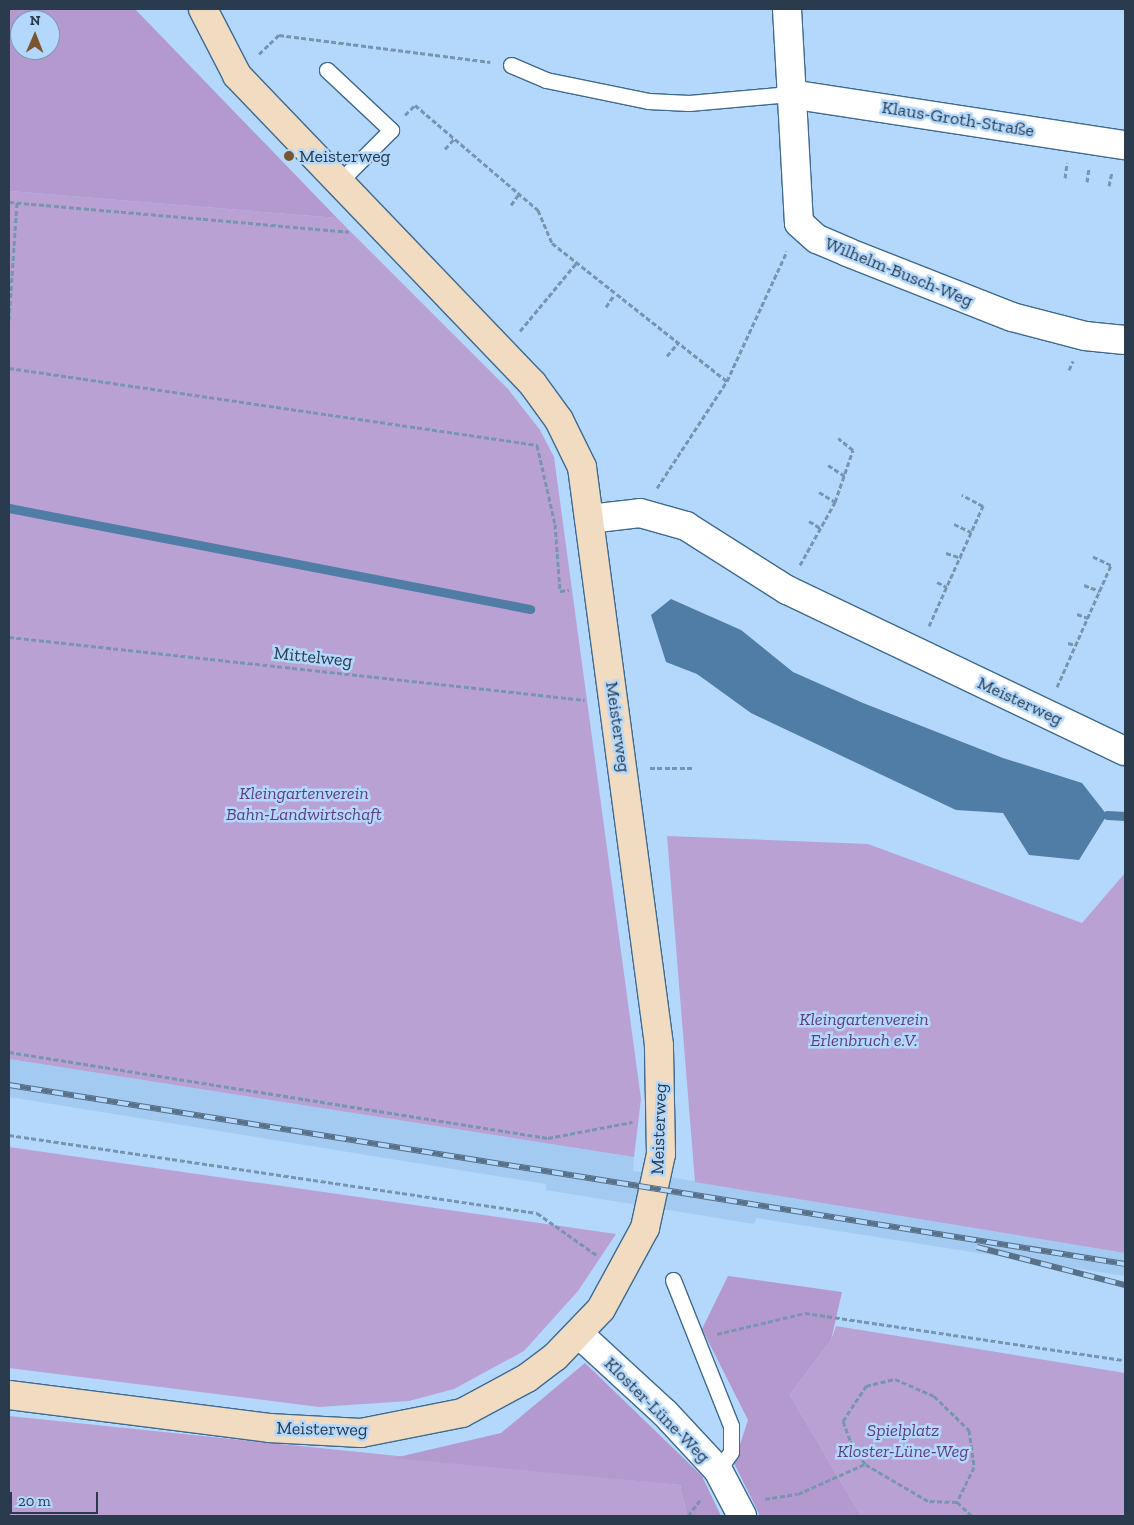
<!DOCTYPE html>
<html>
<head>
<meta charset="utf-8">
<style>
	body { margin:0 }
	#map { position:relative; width:1134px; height:1525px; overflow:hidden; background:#b3d8fb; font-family:"Zilla Slab",serif }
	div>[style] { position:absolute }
	.built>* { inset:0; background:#a3cbf1 }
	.green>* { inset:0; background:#baa1d3 }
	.forest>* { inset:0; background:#b499ce }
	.water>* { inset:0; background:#507da6 }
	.stream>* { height:9px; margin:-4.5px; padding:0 4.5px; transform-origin:4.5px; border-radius:4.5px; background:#507da6 }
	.path>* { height:3px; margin-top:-1.5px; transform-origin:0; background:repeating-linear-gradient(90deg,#7895b0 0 5px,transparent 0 7.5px) }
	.roads { filter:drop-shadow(1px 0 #3f6a90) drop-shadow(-1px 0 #3f6a90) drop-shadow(0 1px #3f6a90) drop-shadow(0 -1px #3f6a90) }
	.lane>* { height:15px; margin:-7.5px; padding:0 7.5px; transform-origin:7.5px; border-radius:7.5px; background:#fff }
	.street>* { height:28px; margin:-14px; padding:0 14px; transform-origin:14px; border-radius:14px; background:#fff }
	.secondary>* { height:28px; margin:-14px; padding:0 14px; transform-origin:14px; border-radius:14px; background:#f1dcc2 }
	.rail>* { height:5.5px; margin-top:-2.75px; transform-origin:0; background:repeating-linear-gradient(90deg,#b3d8fb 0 11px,#587088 0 22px); box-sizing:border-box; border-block:1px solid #587088 }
	.dots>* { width:14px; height:14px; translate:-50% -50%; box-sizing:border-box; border:2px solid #b3d8fb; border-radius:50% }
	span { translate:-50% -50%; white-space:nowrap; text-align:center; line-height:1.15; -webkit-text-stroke:5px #b3d8fb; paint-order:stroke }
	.street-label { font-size:18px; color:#293b4d }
	.poi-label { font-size:18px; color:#293b4d }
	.left { translate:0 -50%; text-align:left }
	.park-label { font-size:18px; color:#623e80; font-style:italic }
	.frame { position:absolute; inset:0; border:10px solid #293b4d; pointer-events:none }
	.north { position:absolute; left:10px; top:10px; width:50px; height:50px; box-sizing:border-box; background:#b3d8fb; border:1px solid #7c99b5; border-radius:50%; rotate:1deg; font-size:14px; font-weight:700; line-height:20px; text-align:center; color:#293b4d }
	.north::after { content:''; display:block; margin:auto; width:18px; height:22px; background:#79562f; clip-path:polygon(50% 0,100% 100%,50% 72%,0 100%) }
	.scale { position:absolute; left:10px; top:1492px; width:88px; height:22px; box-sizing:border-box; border:2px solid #293b4d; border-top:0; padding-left:6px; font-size:15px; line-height:18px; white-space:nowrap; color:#293b4d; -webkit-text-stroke:4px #b3d8fb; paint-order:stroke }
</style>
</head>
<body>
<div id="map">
	<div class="built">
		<i style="clip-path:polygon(9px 1059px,634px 1157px,633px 1171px,1125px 1253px,1125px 1276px,756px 1218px,754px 1224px,546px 1190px,546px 1184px,9px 1097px)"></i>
	</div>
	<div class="green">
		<i style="clip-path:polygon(9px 191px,337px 218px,508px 389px,540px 430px,554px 457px,641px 1099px,634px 1157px,9px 1059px)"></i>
		<i style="clip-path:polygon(667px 836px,868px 844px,1082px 923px,1125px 873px,1125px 1253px,695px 1182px)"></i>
		<i style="clip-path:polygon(9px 1147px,616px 1234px,578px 1291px,524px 1351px,454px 1389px,409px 1401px,319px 1407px,9px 1368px)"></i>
		<i style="clip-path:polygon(836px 1326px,1125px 1373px,1125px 1516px,861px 1516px,790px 1395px,831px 1340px)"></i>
		<i style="clip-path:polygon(9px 1416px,680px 1485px,687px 1516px,9px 1516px)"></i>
	</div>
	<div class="forest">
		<i style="clip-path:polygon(evenodd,9px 9px,135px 9px,337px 218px,9px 191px,9px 9px,20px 20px,50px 20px,50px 50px,20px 50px,20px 20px)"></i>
		<i style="clip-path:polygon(728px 1276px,842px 1292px,831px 1340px,790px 1395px,861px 1516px,760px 1516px,734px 1463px,748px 1420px,702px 1329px)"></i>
		<i style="clip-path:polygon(585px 1363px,702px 1476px,721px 1516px,687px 1516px,680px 1485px,394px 1458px,501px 1433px)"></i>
	</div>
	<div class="water">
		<i style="clip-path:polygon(671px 599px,741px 630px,793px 672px,863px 703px,1003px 758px,1082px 783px,1107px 815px,1079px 860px,1029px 855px,1003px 813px,956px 810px,751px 713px,697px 674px,666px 662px,651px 615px)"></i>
	</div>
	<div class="stream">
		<i style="left:9px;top:508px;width:531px;rotate:10.97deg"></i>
		<i style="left:1107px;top:815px;width:18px;rotate:3deg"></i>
	</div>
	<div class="path">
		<i style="left:259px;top:54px;width:28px;rotate:-44deg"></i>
		<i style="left:279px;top:35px;width:213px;rotate:7.3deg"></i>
		<i style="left:405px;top:115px;width:14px;rotate:-45deg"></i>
		<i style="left:415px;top:105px;width:162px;rotate:40.5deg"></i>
		<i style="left:538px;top:210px;width:36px;rotate:67deg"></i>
		<i style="left:552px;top:243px;width:223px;rotate:38.3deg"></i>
		<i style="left:445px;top:149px;width:13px;rotate:-48deg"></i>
		<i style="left:1065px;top:178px;width:15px;rotate:-82deg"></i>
		<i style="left:1087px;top:182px;width:14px;rotate:-82deg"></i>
		<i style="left:1109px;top:186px;width:14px;rotate:-78deg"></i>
		<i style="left:9px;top:202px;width:341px;rotate:5deg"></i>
		<i style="left:511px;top:205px;width:14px;rotate:-54deg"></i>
		<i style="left:606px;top:307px;width:14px;rotate:-56deg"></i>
		<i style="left:9px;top:320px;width:118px;rotate:-86.1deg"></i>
		<i style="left:520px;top:331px;width:89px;rotate:-50.4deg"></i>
		<i style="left:667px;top:356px;width:17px;rotate:-50deg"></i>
		<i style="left:9px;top:368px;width:534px;rotate:8.3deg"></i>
		<i style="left:537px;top:445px;width:81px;rotate:77.2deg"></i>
		<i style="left:555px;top:524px;width:67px;rotate:85.7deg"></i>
		<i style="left:560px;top:591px;width:9px;rotate:-6deg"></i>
		<i style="left:1069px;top:370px;width:10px;rotate:-66deg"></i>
		<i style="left:828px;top:465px;width:20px;rotate:33deg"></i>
		<i style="left:657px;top:488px;width:128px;rotate:-56.8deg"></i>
		<i style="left:727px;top:381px;width:143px;rotate:-65.2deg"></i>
		<i style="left:819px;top:492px;width:19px;rotate:32deg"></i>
		<i style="left:809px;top:521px;width:13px;rotate:32deg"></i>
		<i style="left:954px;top:524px;width:19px;rotate:25deg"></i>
		<i style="left:946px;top:553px;width:16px;rotate:18deg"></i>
		<i style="left:800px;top:565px;width:72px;rotate:-60.9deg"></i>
		<i style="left:835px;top:502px;width:55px;rotate:-70.9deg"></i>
		<i style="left:853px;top:450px;width:19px;rotate:-141deg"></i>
		<i style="left:937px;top:582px;width:11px;rotate:27deg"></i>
		<i style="left:1084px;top:585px;width:17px;rotate:21deg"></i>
		<i style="left:1077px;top:614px;width:12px;rotate:20deg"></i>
		<i style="left:929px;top:626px;width:132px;rotate:-65.8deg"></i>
		<i style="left:983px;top:506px;width:24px;rotate:-152deg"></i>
		<i style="left:9px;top:637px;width:579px;rotate:6.24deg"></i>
		<i style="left:1068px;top:643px;width:8px;rotate:14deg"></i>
		<i style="left:1057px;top:687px;width:133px;rotate:-66.1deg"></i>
		<i style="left:1111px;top:565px;width:21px;rotate:-155deg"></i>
		<i style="left:650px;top:768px;width:42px"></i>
		<i style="left:9px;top:1052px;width:546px;rotate:9.07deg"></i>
		<i style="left:548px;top:1138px;width:86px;rotate:-10.8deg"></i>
		<i style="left:9px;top:1135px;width:534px;rotate:8.4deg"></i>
		<i style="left:537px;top:1213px;width:75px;rotate:35.2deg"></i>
		<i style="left:717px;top:1334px;width:90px;rotate:-13.4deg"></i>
		<i style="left:805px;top:1313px;width:323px;rotate:8.4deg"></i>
		<i style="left:895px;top:1379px;width:43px;rotate:23.6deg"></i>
		<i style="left:934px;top:1396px;width:49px;rotate:44.2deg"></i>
		<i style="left:969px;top:1430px;width:37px;rotate:82deg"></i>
		<i style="left:974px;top:1467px;width:39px;rotate:116deg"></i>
		<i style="left:957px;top:1502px;width:29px;rotate:-178deg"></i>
		<i style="left:928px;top:1501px;width:73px;rotate:-149.6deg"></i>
		<i style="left:865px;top:1464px;width:28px;rotate:-122deg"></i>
		<i style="left:850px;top:1440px;width:20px;rotate:-110deg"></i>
		<i style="left:843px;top:1421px;width:42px;rotate:-56.7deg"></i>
		<i style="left:866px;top:1386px;width:30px;rotate:-14deg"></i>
		<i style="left:765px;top:1499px;width:33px;rotate:-9deg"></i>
		<i style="left:798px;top:1494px;width:73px;rotate:-24.1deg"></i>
		<i style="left:957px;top:1502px;width:21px;rotate:43deg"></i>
		<i style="left:688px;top:1516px;width:21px;rotate:-53deg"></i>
	</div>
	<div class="roads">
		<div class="lane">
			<i style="left:511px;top:65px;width:38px;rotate:23deg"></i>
			<i style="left:546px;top:80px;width:104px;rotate:11.6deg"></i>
			<i style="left:648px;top:101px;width:41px;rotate:2.8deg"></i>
			<i style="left:689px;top:103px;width:101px;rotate:-5.1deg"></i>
			<i style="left:327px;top:70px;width:88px;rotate:43.2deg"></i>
			<i style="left:391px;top:130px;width:74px;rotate:135deg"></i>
			<i style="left:673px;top:1280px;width:157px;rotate:68.3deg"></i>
			<i style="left:731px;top:1426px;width:26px;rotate:90deg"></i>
			<i style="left:731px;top:1452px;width:22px;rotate:126deg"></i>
		</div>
		<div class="street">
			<i style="left:787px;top:9px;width:214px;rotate:86.8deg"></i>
			<i style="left:799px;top:223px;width:24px;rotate:42deg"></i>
			<i style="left:817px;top:239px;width:33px;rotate:23deg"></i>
			<i style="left:847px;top:252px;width:177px;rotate:21.5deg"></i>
			<i style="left:1012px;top:317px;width:75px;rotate:14.6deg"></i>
			<i style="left:1085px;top:336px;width:40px;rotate:5.7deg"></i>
			<i style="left:790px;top:94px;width:339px;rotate:8.7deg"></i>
			<i style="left:589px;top:519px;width:51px;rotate:-6.7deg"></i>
			<i style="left:640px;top:513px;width:48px;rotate:15.8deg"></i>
			<i style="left:686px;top:526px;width:120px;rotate:32.4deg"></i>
			<i style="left:787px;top:590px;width:374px;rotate:25.5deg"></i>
			<i style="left:579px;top:1334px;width:117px;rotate:42.6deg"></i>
			<i style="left:665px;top:1413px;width:78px;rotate:47.1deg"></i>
			<i style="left:718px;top:1470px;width:52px;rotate:62.4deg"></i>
		</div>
		<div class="secondary">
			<i style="left:9px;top:1395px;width:262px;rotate:7.2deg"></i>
			<i style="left:269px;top:1428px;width:92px;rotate:3.1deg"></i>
			<i style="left:361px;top:1433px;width:103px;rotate:-11.2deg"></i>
			<i style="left:462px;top:1413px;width:74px;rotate:-28.3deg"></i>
			<i style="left:527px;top:1378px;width:35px;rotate:-37deg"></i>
			<i style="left:555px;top:1357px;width:66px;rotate:-46.2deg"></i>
			<i style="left:601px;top:1309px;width:92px;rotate:-61.5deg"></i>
			<i style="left:645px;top:1228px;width:76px;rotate:-77.8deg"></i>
			<i style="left:661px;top:1154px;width:109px;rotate:-91.1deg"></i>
			<i style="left:659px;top:1045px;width:583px;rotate:-97.59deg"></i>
			<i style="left:582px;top:467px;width:52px;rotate:-116.1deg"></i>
			<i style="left:559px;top:420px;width:46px;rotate:-126.1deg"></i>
			<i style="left:532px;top:383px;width:426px;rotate:-133.8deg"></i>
			<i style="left:237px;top:75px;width:74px;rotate:-117.3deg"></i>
		</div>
	</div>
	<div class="rail">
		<i style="left:9px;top:1085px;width:1130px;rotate:9.11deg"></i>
		<i style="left:977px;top:1247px;width:153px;rotate:14.4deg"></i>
	</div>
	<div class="dots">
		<i style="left:289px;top:156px;background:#79562f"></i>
	</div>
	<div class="street-label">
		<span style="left:958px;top:119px;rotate:9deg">Klaus-Groth-Straße</span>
		<span style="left:899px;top:272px;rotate:22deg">Wilhelm-Busch-Weg</span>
		<span style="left:313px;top:657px;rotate:6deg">Mittelweg</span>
		<span style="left:1020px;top:701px;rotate:25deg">Meisterweg</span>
		<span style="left:618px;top:727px;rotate:82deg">Meisterweg</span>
		<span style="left:659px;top:1129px;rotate:-88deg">Meisterweg</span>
		<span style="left:657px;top:1410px;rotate:45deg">Kloster-Lüne-Weg</span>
		<span style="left:322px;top:1429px;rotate:1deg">Meisterweg</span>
	</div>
	<div class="poi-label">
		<span class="left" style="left:299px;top:156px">Meisterweg</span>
	</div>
	<div class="park-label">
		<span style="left:304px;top:804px">Kleingartenverein<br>Bahn-Landwirtschaft</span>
		<span style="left:864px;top:1030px">Kleingartenverein<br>Erlenbruch e.V.</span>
		<span style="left:903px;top:1441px">Spielplatz<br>Kloster-Lüne-Weg</span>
	</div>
	<div class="frame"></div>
	<div class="north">N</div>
	<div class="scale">20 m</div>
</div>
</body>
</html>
